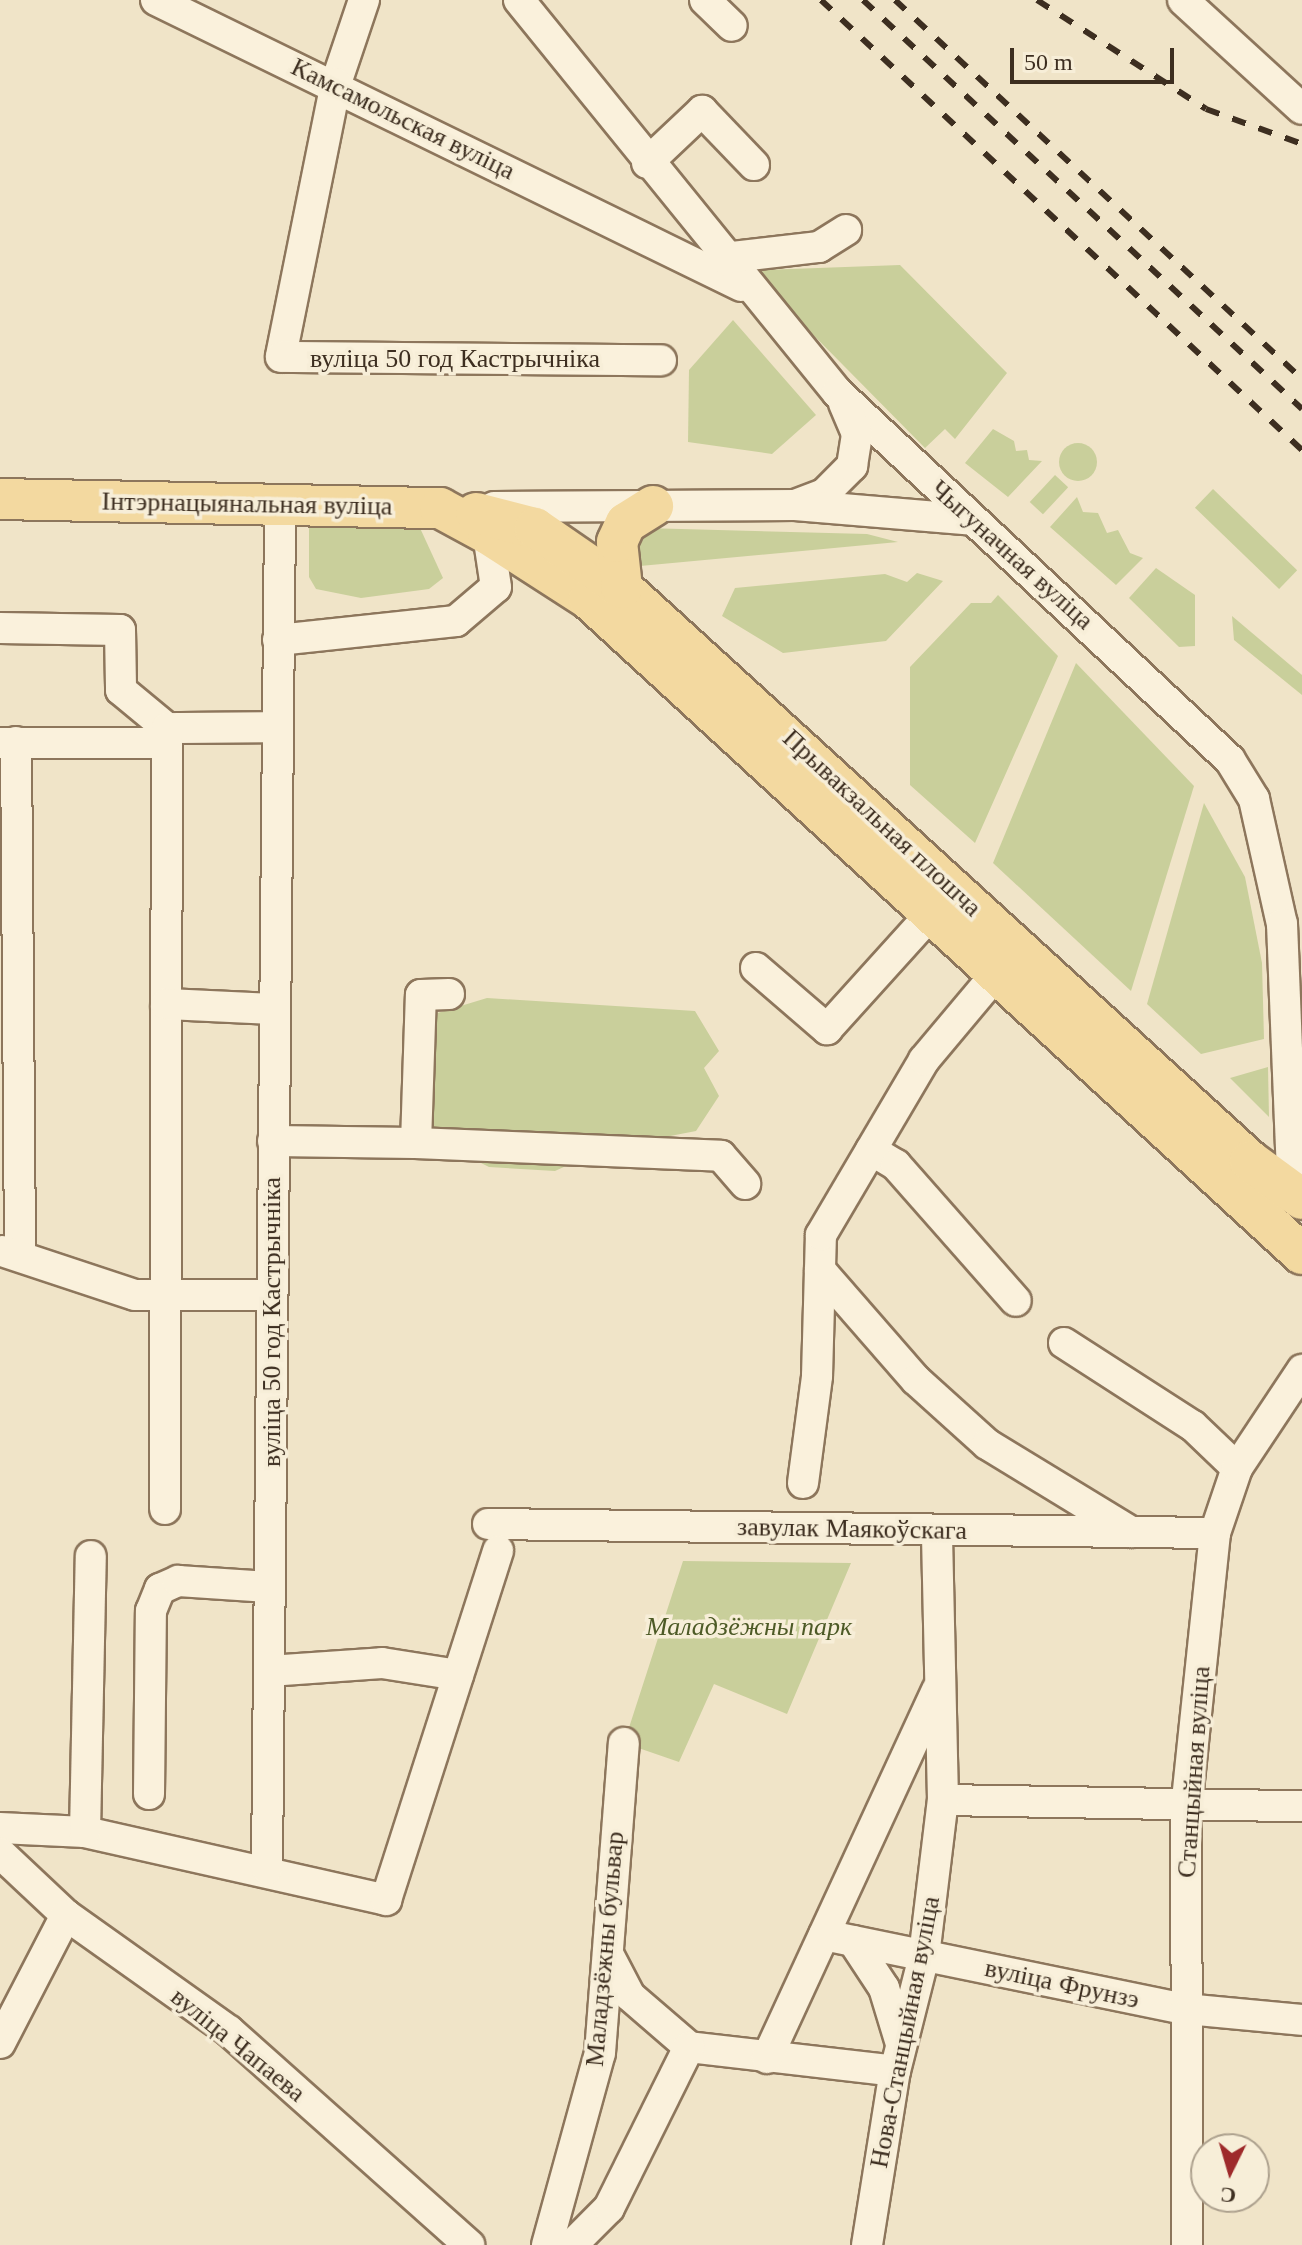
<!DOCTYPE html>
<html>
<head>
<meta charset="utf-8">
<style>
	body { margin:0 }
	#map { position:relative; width:1302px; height:2245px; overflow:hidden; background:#f0e4c8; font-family:Georgia,serif }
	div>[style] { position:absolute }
	.green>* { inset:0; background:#c9cf9b; transform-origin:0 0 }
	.round { border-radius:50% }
	.roads { filter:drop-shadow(2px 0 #8d765c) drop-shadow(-2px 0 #8d765c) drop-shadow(0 2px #8d765c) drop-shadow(0 -2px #8d765c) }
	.minor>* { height:30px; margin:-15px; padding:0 15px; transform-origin:15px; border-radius:15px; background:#faf1dc }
	.major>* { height:40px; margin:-20px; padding:0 20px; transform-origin:20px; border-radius:20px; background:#f3d9a0 }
	.rail>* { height:6px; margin-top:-3px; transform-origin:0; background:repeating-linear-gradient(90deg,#3d2e20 0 14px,transparent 0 28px) }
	span { translate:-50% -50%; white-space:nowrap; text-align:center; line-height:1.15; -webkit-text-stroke:7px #f7eed8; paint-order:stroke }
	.street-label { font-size:26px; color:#3d2e20 }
	.park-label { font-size:26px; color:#4d5a26; font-style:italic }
	.north { position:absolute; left:1190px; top:2133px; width:80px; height:80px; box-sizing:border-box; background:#f7eed8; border:2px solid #ada18e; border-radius:50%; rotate:185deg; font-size:22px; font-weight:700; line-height:32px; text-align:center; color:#3d2e20 }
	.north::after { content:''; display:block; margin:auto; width:28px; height:36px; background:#9e2a2b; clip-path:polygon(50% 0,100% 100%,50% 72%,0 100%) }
	.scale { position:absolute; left:1010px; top:48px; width:164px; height:36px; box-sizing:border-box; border:4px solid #3d2e20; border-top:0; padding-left:10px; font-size:24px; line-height:28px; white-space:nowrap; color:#3d2e20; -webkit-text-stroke:6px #f7eed8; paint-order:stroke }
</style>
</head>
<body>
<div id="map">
	<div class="green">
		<i style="clip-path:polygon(900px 265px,1007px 373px,955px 439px,945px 429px,925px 448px,758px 279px,763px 270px)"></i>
		<i style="clip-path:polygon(733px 320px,816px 415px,772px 454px,688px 442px,689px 370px)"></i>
		<i style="clip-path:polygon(993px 429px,1014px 441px,1016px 451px,1027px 450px,1029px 460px,1042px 461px,1008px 497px,965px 463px)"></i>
		<i class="round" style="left:1059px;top:443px;width:38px;height:38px"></i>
		<i style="left:1055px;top:475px;width:18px;height:37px;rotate:43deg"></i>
		<i style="left:1213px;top:489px;width:117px;height:26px;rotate:44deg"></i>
		<i style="clip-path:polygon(1077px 497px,1083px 512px,1098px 513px,1107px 533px,1118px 530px,1130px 553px,1143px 558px,1116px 585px,1050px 527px)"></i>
		<i style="clip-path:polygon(309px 522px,420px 528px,443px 578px,429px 589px,361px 598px,316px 589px,309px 577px)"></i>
		<i style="clip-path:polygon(644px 528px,867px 534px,898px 542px,640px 566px,632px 557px)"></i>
		<i style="clip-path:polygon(1156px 568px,1195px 595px,1195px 646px,1179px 647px,1129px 598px)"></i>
		<i style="clip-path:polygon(917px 573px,943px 581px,886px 641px,783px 653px,722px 616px,735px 588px,885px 574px,907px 582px)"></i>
		<i style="clip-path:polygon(998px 595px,1058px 656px,975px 843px,910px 785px,910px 667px,971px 603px,991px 603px)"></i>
		<i style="clip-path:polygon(1232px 616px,1302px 675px,1302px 695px,1234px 640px)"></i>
		<i style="clip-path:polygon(1076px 663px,1194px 786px,1131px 991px,993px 863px)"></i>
		<i style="clip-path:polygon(1204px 803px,1245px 877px,1262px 963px,1264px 1039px,1201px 1054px,1147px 1004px)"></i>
		<i style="clip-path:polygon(487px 998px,695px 1011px,719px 1051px,704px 1068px,719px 1096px,696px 1131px,603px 1149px,555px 1171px,489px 1167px,431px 1138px,431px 1015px)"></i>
		<i style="clip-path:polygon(1268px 1067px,1269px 1117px,1230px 1078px)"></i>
		<i style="clip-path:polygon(683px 1561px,851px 1563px,787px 1714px,714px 1684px,679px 1762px,624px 1743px)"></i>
	</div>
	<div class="roads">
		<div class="minor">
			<i style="left:156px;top:0;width:651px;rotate:26.05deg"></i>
			<i style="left:364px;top:0;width:88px;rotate:108.6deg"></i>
			<i style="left:336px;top:83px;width:279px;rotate:101.4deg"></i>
			<i style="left:281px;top:357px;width:380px;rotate:0.5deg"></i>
			<i style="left:519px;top:0;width:505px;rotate:50.95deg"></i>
			<i style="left:837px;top:392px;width:538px;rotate:43.12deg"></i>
			<i style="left:1230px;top:760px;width:46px;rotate:58.4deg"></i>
			<i style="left:1254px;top:799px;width:128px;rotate:77.4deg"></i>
			<i style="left:1282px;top:924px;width:270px;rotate:87.7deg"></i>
			<i style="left:705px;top:0;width:37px;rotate:44deg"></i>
			<i style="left:1183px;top:0;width:161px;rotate:42.5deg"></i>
			<i style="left:647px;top:163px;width:76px;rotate:-43.4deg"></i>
			<i style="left:702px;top:111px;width:75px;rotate:46.1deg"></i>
			<i style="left:724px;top:258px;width:96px;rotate:-6.6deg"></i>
			<i style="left:819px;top:247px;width:32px;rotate:-32deg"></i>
			<i style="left:795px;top:505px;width:31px;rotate:-21deg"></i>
			<i style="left:824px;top:494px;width:40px;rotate:-45deg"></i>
			<i style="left:852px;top:466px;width:32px;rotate:-81deg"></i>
			<i style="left:857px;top:434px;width:33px;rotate:-113deg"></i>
			<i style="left:494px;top:507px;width:301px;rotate:-0.4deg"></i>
			<i style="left:795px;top:505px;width:178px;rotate:4.8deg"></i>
			<i style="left:0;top:628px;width:120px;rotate:1deg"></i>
			<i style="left:120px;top:630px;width:60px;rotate:89deg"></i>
			<i style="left:121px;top:690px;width:60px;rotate:39.6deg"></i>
			<i style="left:167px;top:728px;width:781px;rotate:90.15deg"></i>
			<i style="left:278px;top:640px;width:179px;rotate:-6.1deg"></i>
			<i style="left:456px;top:621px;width:52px;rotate:-40.4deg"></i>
			<i style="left:496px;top:587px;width:54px;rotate:-98.6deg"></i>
			<i style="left:167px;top:728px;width:110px;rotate:-0.5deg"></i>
			<i style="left:16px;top:742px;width:510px;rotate:89.55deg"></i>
			<i style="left:0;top:743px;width:167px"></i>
			<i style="left:756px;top:968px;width:94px;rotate:40.7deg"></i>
			<i style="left:827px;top:1029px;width:155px;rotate:-47.9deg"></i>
			<i style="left:166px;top:1004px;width:108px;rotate:2.7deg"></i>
			<i style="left:273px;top:1141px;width:143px;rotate:0.8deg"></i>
			<i style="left:416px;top:1143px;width:148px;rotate:-88.1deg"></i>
			<i style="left:421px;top:995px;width:28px;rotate:-2deg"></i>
			<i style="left:416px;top:1143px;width:305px;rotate:2.4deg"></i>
			<i style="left:721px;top:1156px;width:37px;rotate:49deg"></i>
			<i style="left:871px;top:1150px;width:29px;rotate:31deg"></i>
			<i style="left:896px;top:1165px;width:181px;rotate:48.6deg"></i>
			<i style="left:2px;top:1251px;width:140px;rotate:18.3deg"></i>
			<i style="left:135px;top:1295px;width:137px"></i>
			<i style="left:820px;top:1270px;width:146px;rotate:48.9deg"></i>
			<i style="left:916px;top:1380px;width:96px;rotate:42deg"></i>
			<i style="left:987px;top:1444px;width:169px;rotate:31.4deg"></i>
			<i style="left:1064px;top:1343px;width:153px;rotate:32.8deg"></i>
			<i style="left:1193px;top:1426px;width:61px;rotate:43.7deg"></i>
			<i style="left:803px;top:1483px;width:108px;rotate:-82.5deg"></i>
			<i style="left:817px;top:1376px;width:141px;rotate:-88.4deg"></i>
			<i style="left:821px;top:1235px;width:203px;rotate:-59.5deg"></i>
			<i style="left:924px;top:1060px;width:114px;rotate:-50deg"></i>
			<i style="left:488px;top:1524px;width:727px;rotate:0.71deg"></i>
			<i style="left:269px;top:1671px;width:113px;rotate:-4deg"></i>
			<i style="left:382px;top:1663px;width:77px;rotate:9deg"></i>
			<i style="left:149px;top:1794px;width:183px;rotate:-89.4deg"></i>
			<i style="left:151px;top:1611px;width:24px;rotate:-68deg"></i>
			<i style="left:160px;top:1589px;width:20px;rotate:-24deg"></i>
			<i style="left:178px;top:1581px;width:91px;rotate:3.8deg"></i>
			<i style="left:943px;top:1800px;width:359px;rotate:1deg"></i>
			<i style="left:0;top:1828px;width:85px;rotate:2.7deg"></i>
			<i style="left:85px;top:1832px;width:309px;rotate:12.7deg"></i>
			<i style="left:386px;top:1900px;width:367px;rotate:-72.2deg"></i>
			<i style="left:85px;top:1832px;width:276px;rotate:-88.8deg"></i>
			<i style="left:0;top:1853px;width:91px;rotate:43.2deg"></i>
			<i style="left:66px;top:1915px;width:200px;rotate:35.4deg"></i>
			<i style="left:229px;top:2031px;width:322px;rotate:41.7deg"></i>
			<i style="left:267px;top:1869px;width:1365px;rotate:-89.45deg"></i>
			<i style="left:824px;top:1935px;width:369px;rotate:11.6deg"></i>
			<i style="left:1186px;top:2009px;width:117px;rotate:5.4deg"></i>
			<i style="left:853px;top:1941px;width:56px;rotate:56.6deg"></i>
			<i style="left:884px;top:1988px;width:59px;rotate:73.1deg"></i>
			<i style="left:608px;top:1954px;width:47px;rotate:62.4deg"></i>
			<i style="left:630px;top:1996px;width:78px;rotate:40.8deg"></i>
			<i style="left:689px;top:2047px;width:207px;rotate:6.6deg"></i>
			<i style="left:0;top:2043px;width:144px;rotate:-62.7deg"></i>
			<i style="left:767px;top:2058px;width:405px;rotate:-65.2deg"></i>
			<i style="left:547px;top:2245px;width:199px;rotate:-74.6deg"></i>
			<i style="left:600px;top:2053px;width:311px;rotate:-85.6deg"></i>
			<i style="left:572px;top:2245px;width:52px;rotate:-45deg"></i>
			<i style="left:609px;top:2208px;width:180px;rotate:-63.6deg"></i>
			<i style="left:867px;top:2245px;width:176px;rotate:-80.9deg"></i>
			<i style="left:895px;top:2071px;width:119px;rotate:-75.8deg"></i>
			<i style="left:924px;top:1956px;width:157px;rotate:-83.1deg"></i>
			<i style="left:943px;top:1800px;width:270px;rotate:-91.3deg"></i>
			<i style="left:1187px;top:2245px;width:436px;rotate:-90.1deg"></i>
			<i style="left:1186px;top:1809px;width:278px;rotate:-84deg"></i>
			<i style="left:1215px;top:1533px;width:69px;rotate:-71.3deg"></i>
			<i style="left:1237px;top:1468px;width:118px;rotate:-56.4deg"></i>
		</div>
		<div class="major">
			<i style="left:0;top:499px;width:440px;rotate:1.2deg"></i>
			<i style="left:440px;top:508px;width:55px;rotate:28.4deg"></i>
			<i style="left:488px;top:534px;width:120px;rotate:32.8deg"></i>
			<i style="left:589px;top:599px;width:968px;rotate:42.57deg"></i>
			<i style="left:476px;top:513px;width:61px;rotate:14.3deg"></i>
			<i style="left:535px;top:528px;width:106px;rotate:34.6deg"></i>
			<i style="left:622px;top:588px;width:850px;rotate:42.38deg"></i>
			<i style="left:1250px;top:1161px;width:64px;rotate:36.2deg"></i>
			<i style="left:622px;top:588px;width:46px;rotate:-96.2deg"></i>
			<i style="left:617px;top:542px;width:21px;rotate:-65deg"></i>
			<i style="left:626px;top:523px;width:32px;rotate:-32deg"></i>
		</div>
	</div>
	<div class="rail">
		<i style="left:821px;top:0;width:659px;rotate:43.09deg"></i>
		<i style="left:863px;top:0;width:600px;rotate:42.97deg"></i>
		<i style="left:895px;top:0;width:556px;rotate:42.96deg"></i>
		<i style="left:1037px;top:0;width:201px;rotate:32.8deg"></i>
		<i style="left:1206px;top:109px;width:102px;rotate:20deg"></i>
	</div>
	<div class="street-label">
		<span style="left:403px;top:119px;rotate:26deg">Камсамольская вуліца</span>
		<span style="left:455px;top:359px">вуліца 50 год Кастрычніка</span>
		<span style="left:247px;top:504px;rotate:1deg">Інтэрнацыянальная вуліца</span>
		<span style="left:1012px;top:555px;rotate:42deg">Чыгуначная вуліца</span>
		<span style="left:882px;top:823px;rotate:43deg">Прывакзальная плошча</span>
		<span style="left:272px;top:1322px;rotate:-90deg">вуліца 50 год Кастрычніка</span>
		<span style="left:852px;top:1529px;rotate:1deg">завулак Маякоўскага</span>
		<span style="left:1194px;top:1772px;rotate:-86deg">Станцыйная вуліца</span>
		<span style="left:605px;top:1949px;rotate:-85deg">Маладзёжны бульвар</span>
		<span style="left:1062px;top:1984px;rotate:12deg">вуліца Фрунзэ</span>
		<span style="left:905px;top:2032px;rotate:-79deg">Нова-Станцыйная вуліца</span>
		<span style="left:238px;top:2045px;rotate:39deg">вуліца Чапаева</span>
	</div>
	<div class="park-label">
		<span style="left:749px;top:1627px">Маладзёжны парк</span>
	</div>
	<div class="north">С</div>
	<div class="scale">50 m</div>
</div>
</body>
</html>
